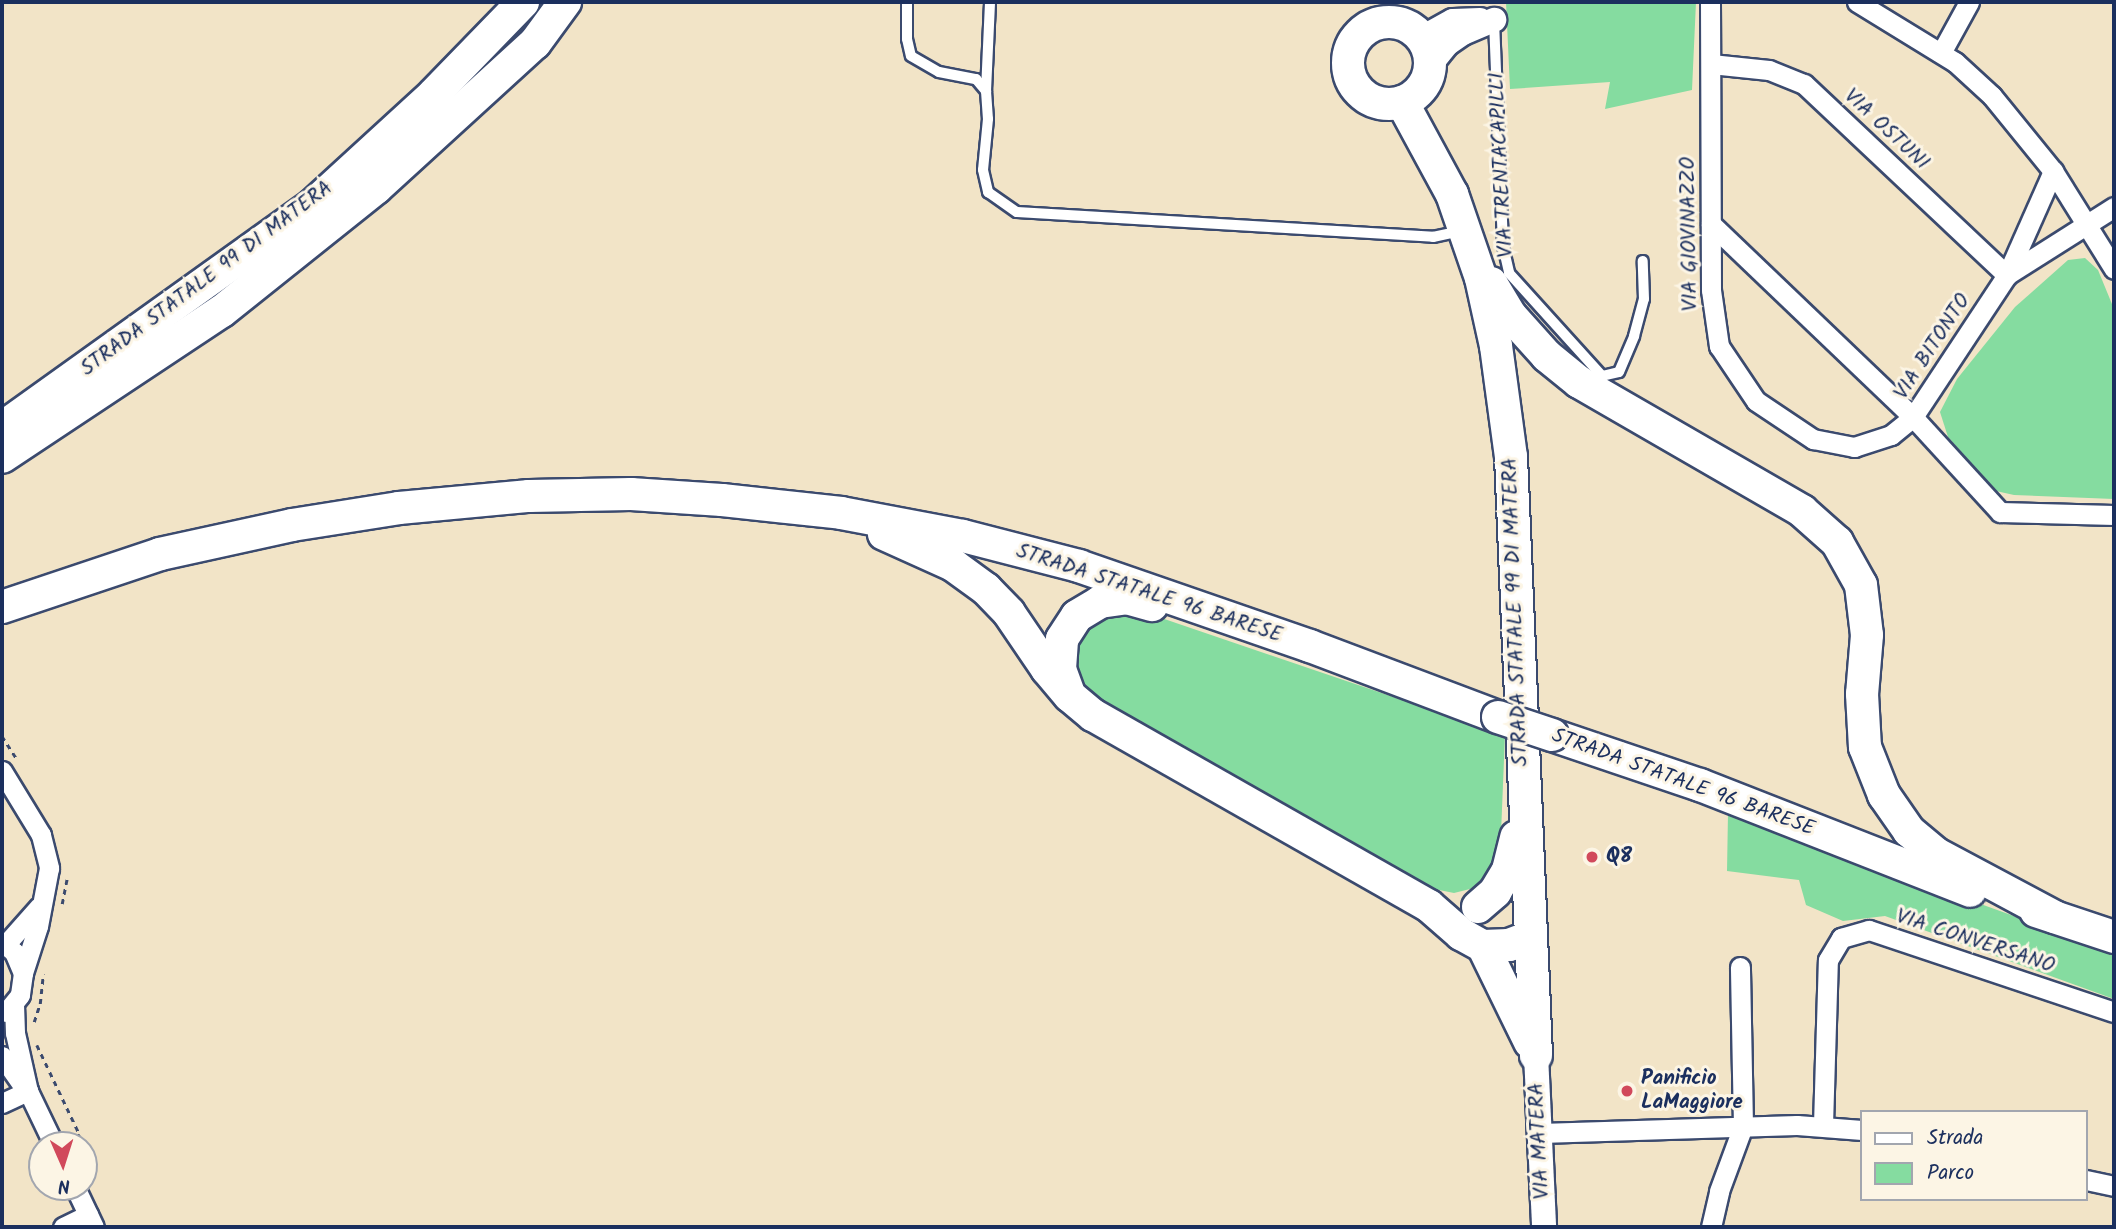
<!DOCTYPE html>
<html>
<head>
<meta charset="utf-8">
<style>
	body { margin:0 }
	#map { position:relative; width:2116px; height:1229px; overflow:hidden; background:#f2e4c7; font-family:Kalam,sans-serif }
	div>[style] { position:absolute }
	.green>* { inset:0; background:#85dca0 }
	.path>* { height:2.5px; margin-top:-1.25px; transform-origin:0; background:repeating-linear-gradient(90deg,#3b4a6e 0 5px,transparent 0 10px) }
	.roads { filter:drop-shadow(2px 0 #3b4a6e) drop-shadow(-2px 0 #3b4a6e) drop-shadow(0 2px #3b4a6e) drop-shadow(0 -2px #3b4a6e) }
	.service>* { height:10px; margin:-5px; padding:0 5px; transform-origin:5px; border-radius:5px; background:#fff }
	.minor>* { height:19px; margin:-9.5px; padding:0 9.5px; transform-origin:9.5px; border-radius:9.5px; background:#fff }
	.tertiary>* { height:24px; margin:-12px; padding:0 12px; transform-origin:12px; border-radius:12px; background:#fff }
	.primary>* { height:32px; margin:-16px; padding:0 16px; transform-origin:16px; border-radius:16px; background:#fff }
	.primary>.ring { margin:-16px; padding:0; box-sizing:content-box; background:none; border:32px solid #fff; border-radius:50% }
	.trunk>* { height:32px; margin:-16px; padding:0 16px; transform-origin:16px; border-radius:16px; background:#fff }
	.bridges { filter:drop-shadow(2px 0 #3b4a6e) drop-shadow(-2px 0 #3b4a6e) drop-shadow(0 2px #3b4a6e) drop-shadow(0 -2px #3b4a6e) }
	.primary-bridge>* { height:32px; margin:-16px; padding:0 16px; transform-origin:16px; border-radius:16px; background:#fff }
	.dots>* { width:19px; height:19px; translate:-50% -50%; box-sizing:border-box; border:4px solid #fcf5e5; border-radius:50% }
	span { translate:-50% -50%; white-space:nowrap; text-align:center; line-height:1.15; -webkit-text-stroke:6px #fcf5e5; paint-order:stroke }
	.street-label { font-size:21px; color:#1b2f5e }
	.poi-label { font-size:21px; color:#1b2f5e; font-weight:700 }
	.left { translate:0 -50%; text-align:left }
	.frame { position:absolute; inset:0; border:4px solid #1b2f5e; pointer-events:none }
	.legend { position:absolute; left:1860px; top:1110px; width:228px; height:91px; box-sizing:border-box; background:#fcf5e5; border:2px solid #a2a6af; margin:0; padding:9px 12px; list-style:none; font-size:21px; color:#1b2f5e }
	.legend li { display:flex; align-items:center; gap:14px; height:35px }
	.legend b { width:35px; border:2px solid #a2a6af }
	.north { position:absolute; left:28px; top:1131px; width:70px; height:70px; box-sizing:border-box; background:#fcf5e5; border:2px solid #a2a6af; border-radius:50%; rotate:177deg; font-size:19px; font-weight:700; line-height:28px; text-align:center; color:#1b2f5e }
	.north::after { content:''; display:block; margin:auto; width:24px; height:32px; background:#d1495b; clip-path:polygon(50% 0,100% 100%,50% 72%,0 100%) }
</style>
</head>
<body>
<div id="map">
	<div class="green">
		<i style="clip-path:polygon(1506px 2px,1696px 2px,1692px 90px,1605px 109px,1610px 82px,1510px 89px)"></i>
		<i style="clip-path:polygon(2085px 258px,2098px 270px,2114px 309px,2114px 499px,2014px 495px,1996px 491px,1948px 437px,1940px 412px,1957px 379px,2015px 307px,2068px 260px)"></i>
		<i style="clip-path:polygon(1135px 609px,1505px 735px,1500px 858px,1490px 875px,1478px 887px,1454px 893px,1424px 887px,1086px 701px,1072px 682px,1075px 641px,1103px 611px)"></i>
		<i style="clip-path:polygon(1728px 813px,2114px 952px,2114px 999px,1885px 916px,1843px 921px,1806px 905px,1799px 880px,1727px 871px)"></i>
	</div>
	<div class="path">
		<i style="left:2px;top:736px;width:27px;rotate:57deg"></i>
		<i style="left:62px;top:904px;width:25px;rotate:-79deg"></i>
		<i style="left:34px;top:1022px;width:19px;rotate:-72deg"></i>
		<i style="left:40px;top:1004px;width:30px;rotate:-84deg"></i>
		<i style="left:37px;top:1045px;width:100px;rotate:64.5deg"></i>
		<i style="left:80px;top:1135px;width:10px;rotate:156deg"></i>
	</div>
	<div class="roads">
		<div class="service">
			<i style="left:907px;top:2px;width:37px;rotate:90deg"></i>
			<i style="left:907px;top:39px;width:17px;rotate:77deg"></i>
			<i style="left:911px;top:56px;width:32px;rotate:30deg"></i>
			<i style="left:939px;top:72px;width:38px;rotate:11deg"></i>
			<i style="left:976px;top:79px;width:16px;rotate:50deg"></i>
			<i style="left:986px;top:91px;width:28px;rotate:86deg"></i>
			<i style="left:988px;top:119px;width:51px;rotate:95.6deg"></i>
			<i style="left:983px;top:170px;width:23px;rotate:77deg"></i>
			<i style="left:988px;top:192px;width:35px;rotate:35deg"></i>
			<i style="left:1017px;top:212px;width:417px;rotate:3.4deg"></i>
			<i style="left:1433px;top:237px;width:29px;rotate:-12deg"></i>
			<i style="left:1494px;top:21px;width:225px;rotate:87.7deg"></i>
			<i style="left:1503px;top:246px;width:28px;rotate:77deg"></i>
			<i style="left:1509px;top:273px;width:139px;rotate:47.9deg"></i>
			<i style="left:1602px;top:376px;width:17px;rotate:-13deg"></i>
			<i style="left:1619px;top:372px;width:39px;rotate:-67deg"></i>
			<i style="left:1634px;top:336px;width:38px;rotate:-75deg"></i>
			<i style="left:1644px;top:299px;width:38px;rotate:-92deg"></i>
			<i style="left:986px;top:91px;width:89px;rotate:-87.4deg"></i>
		</div>
		<div class="minor">
			<i style="left:1710px;top:2px;width:288px;rotate:89.8deg"></i>
			<i style="left:1711px;top:290px;width:57px;rotate:81.9deg"></i>
			<i style="left:1719px;top:346px;width:66px;rotate:56.1deg"></i>
			<i style="left:1756px;top:401px;width:69px;rotate:33.7deg"></i>
			<i style="left:1813px;top:439px;width:42px;rotate:11deg"></i>
			<i style="left:1854px;top:447px;width:39px;rotate:-18deg"></i>
			<i style="left:1891px;top:435px;width:28px;rotate:-39deg"></i>
			<i style="left:1913px;top:417px;width:170px;rotate:-56.5deg"></i>
			<i style="left:2007px;top:275px;width:114px;rotate:-66.1deg"></i>
			<i style="left:1857px;top:2px;width:115px;rotate:31.5deg"></i>
			<i style="left:1955px;top:62px;width:50px;rotate:42.6deg"></i>
			<i style="left:1992px;top:96px;width:97px;rotate:50.9deg"></i>
			<i style="left:2053px;top:171px;width:115px;rotate:58.1deg"></i>
			<i style="left:1941px;top:53px;width:58px;rotate:-61.2deg"></i>
			<i style="left:1711px;top:64px;width:58px;rotate:5.9deg"></i>
			<i style="left:1769px;top:70px;width:38px;rotate:22deg"></i>
			<i style="left:1804px;top:84px;width:279px;rotate:43.3deg"></i>
			<i style="left:1711px;top:224px;width:279px;rotate:43.7deg"></i>
			<i style="left:1913px;top:417px;width:129px;rotate:47.5deg"></i>
			<i style="left:2000px;top:512px;width:114px;rotate:1.5deg"></i>
			<i style="left:2007px;top:275px;width:127px;rotate:-32.4deg"></i>
			<i style="left:2px;top:771px;width:75px;rotate:58.6deg"></i>
			<i style="left:41px;top:835px;width:34px;rotate:76deg"></i>
			<i style="left:49px;top:868px;width:59px;rotate:100.7deg"></i>
			<i style="left:38px;top:926px;width:49px;rotate:107.7deg"></i>
			<i style="left:2px;top:942px;width:16px;rotate:40deg"></i>
			<i style="left:14px;top:952px;width:23px;rotate:67deg"></i>
			<i style="left:23px;top:973px;width:22px;rotate:98deg"></i>
			<i style="left:20px;top:995px;width:22px;rotate:129deg"></i>
			<i style="left:6px;top:944px;width:50px;rotate:-48.3deg"></i>
			<i style="left:14px;top:1004px;width:29px;rotate:88deg"></i>
			<i style="left:15px;top:1033px;width:59px;rotate:77.4deg"></i>
			<i style="left:28px;top:1091px;width:60px;rotate:64.3deg"></i>
			<i style="left:2px;top:1056px;width:39px;rotate:55deg"></i>
			<i style="left:2px;top:1103px;width:29px;rotate:-25deg"></i>
			<i style="left:1823px;top:1125px;width:165px;rotate:-88.3deg"></i>
			<i style="left:1828px;top:960px;width:26px;rotate:-59deg"></i>
			<i style="left:1841px;top:938px;width:29px;rotate:-16deg"></i>
			<i style="left:1869px;top:930px;width:258px;rotate:18.5deg"></i>
			<i style="left:1540px;top:1133px;width:257px;rotate:-1.8deg"></i>
			<i style="left:1797px;top:1125px;width:65px;rotate:4.4deg"></i>
			<i style="left:2086px;top:1180px;width:29px;rotate:12deg"></i>
			<i style="left:75px;top:1187px;width:44px;rotate:64.6deg"></i>
			<i style="left:63px;top:1227px;width:28px;rotate:-26deg"></i>
			<i style="left:1711px;top:1227px;width:37px;rotate:-77deg"></i>
			<i style="left:1719px;top:1191px;width:69px;rotate:-69.7deg"></i>
			<i style="left:1743px;top:1126px;width:159px;rotate:-91.1deg"></i>
		</div>
		<div class="tertiary">
			<i style="left:1422px;top:38px;width:35px;rotate:-29deg"></i>
			<i style="left:1453px;top:21px;width:27px;rotate:-2deg"></i>
			<i style="left:1430px;top:65px;width:27px;rotate:-51deg"></i>
			<i style="left:1447px;top:44px;width:19px;rotate:-35deg"></i>
			<i style="left:1463px;top:33px;width:34px;rotate:-23deg"></i>
			<i style="left:1536px;top:1055px;width:172px;rotate:87.3deg"></i>
		</div>
		<div class="primary">
			<i class="ring" style="left:1348px;top:22px;width:50px;height:50px"></i>
			<i style="left:1402px;top:102px;width:105px;rotate:61.5deg"></i>
			<i style="left:1452px;top:194px;width:89px;rotate:71deg"></i>
			<i style="left:1481px;top:278px;width:70px;rotate:77.6deg"></i>
			<i style="left:1496px;top:346px;width:112px;rotate:82.3deg"></i>
			<i style="left:1511px;top:457px;width:599px;rotate:87.61deg"></i>
			<i style="left:1491px;top:283px;width:39px;rotate:59deg"></i>
			<i style="left:1511px;top:316px;width:54px;rotate:48deg"></i>
			<i style="left:1547px;top:356px;width:41px;rotate:39.1deg"></i>
			<i style="left:1579px;top:382px;width:258px;rotate:30deg"></i>
			<i style="left:1802px;top:511px;width:47px;rotate:41.5deg"></i>
			<i style="left:1837px;top:542px;width:49px;rotate:60.8deg"></i>
			<i style="left:1861px;top:585px;width:50px;rotate:83.2deg"></i>
			<i style="left:1867px;top:635px;width:59px;rotate:94.8deg"></i>
			<i style="left:1862px;top:694px;width:53px;rotate:86.8deg"></i>
			<i style="left:1865px;top:747px;width:52px;rotate:68.4deg"></i>
			<i style="left:1884px;top:795px;width:44px;rotate:55.2deg"></i>
			<i style="left:1909px;top:831px;width:34px;rotate:40deg"></i>
			<i style="left:1935px;top:853px;width:136px;rotate:28.1deg"></i>
			<i style="left:884px;top:534px;width:76px;rotate:24.2deg"></i>
			<i style="left:953px;top:565px;width:41px;rotate:36deg"></i>
			<i style="left:986px;top:589px;width:33px;rotate:46deg"></i>
			<i style="left:1009px;top:613px;width:68px;rotate:55.8deg"></i>
			<i style="left:1047px;top:669px;width:35px;rotate:50deg"></i>
			<i style="left:1070px;top:696px;width:30px;rotate:40deg"></i>
			<i style="left:1093px;top:715px;width:386px;rotate:29.6deg"></i>
			<i style="left:1429px;top:906px;width:43px;rotate:41.2deg"></i>
			<i style="left:1461px;top:934px;width:25px;rotate:29deg"></i>
			<i style="left:1483px;top:946px;width:26px;rotate:-2deg"></i>
			<i style="left:1509px;top:945px;width:22px;rotate:-21deg"></i>
			<i style="left:2px;top:607px;width:167px;rotate:-18.5deg"></i>
			<i style="left:160px;top:554px;width:135px;rotate:-12.4deg"></i>
			<i style="left:292px;top:525px;width:108px;rotate:-9deg"></i>
			<i style="left:399px;top:508px;width:131px;rotate:-5.3deg"></i>
			<i style="left:529px;top:496px;width:102px;rotate:-1.1deg"></i>
			<i style="left:631px;top:494px;width:91px;rotate:3.8deg"></i>
			<i style="left:722px;top:500px;width:120px;rotate:6.2deg"></i>
			<i style="left:841px;top:513px;width:124px;rotate:10.7deg"></i>
			<i style="left:963px;top:536px;width:120px;rotate:14.5deg"></i>
			<i style="left:1079px;top:566px;width:244px;rotate:19.1deg"></i>
			<i style="left:1310px;top:646px;width:201px;rotate:20.7deg"></i>
			<i style="left:1068px;top:691px;width:23px;rotate:-110deg"></i>
			<i style="left:1060px;top:669px;width:30px;rotate:-86deg"></i>
			<i style="left:1062px;top:639px;width:27px;rotate:-57deg"></i>
			<i style="left:1077px;top:616px;width:27px;rotate:-31deg"></i>
			<i style="left:1100px;top:602px;width:27px;rotate:-8deg"></i>
			<i style="left:1127px;top:598px;width:26px;rotate:16deg"></i>
			<i style="left:1552px;top:735px;width:156px;rotate:18.7deg"></i>
			<i style="left:1700px;top:785px;width:290px;rotate:21.4deg"></i>
			<i style="left:1478px;top:907px;width:23px;rotate:-41deg"></i>
			<i style="left:1495px;top:892px;width:26px;rotate:-59deg"></i>
			<i style="left:1508px;top:870px;width:34px;rotate:-76deg"></i>
			<i style="left:2036px;top:911px;width:82px;rotate:18.4deg"></i>
			<i style="left:1483px;top:946px;width:107px;rotate:63.9deg"></i>
		</div>
		<div class="trunk">
			<i style="left:2px;top:428px;width:383px;rotate:-35.6deg"></i>
			<i style="left:313px;top:205px;width:164px;rotate:-42.5deg"></i>
			<i style="left:434px;top:94px;width:128px;rotate:-45.9deg"></i>
			<i style="left:2px;top:457px;width:264px;rotate:-33.6deg"></i>
			<i style="left:222px;top:311px;width:197px;rotate:-38.6deg"></i>
			<i style="left:376px;top:188px;width:215px;rotate:-42.4deg"></i>
			<i style="left:535px;top:43px;width:51px;rotate:-53.8deg"></i>
		</div>
	</div>
	<div class="bridges">
		<div class="primary-bridge">
			<i style="left:1498px;top:717px;width:57px;rotate:18.4deg"></i>
		</div>
	</div>
	<div class="dots">
		<i style="left:1592px;top:857px;background:#d1495b"></i>
		<i style="left:1627px;top:1091px;background:#d1495b"></i>
	</div>
	<div class="street-label">
		<span style="left:1886px;top:130px;rotate:43deg">VIA OSTUNI</span>
		<span style="left:1502px;top:165px;rotate:-93deg">VIA TRENTACAPILLI</span>
		<span style="left:1690px;top:234px;rotate:-91deg">VIA GIOVINAZZO</span>
		<span style="left:207px;top:279px;rotate:-37deg">STRADA STATALE 99 DI MATERA</span>
		<span style="left:1933px;top:347px;rotate:-57deg">VIA BITONTO</span>
		<span style="left:1149px;top:594px;rotate:18deg">STRADA STATALE 96 BARESE</span>
		<span style="left:1516px;top:612px;rotate:-92deg">STRADA STATALE 99 DI MATERA</span>
		<span style="left:1683px;top:783px;rotate:20deg">STRADA STATALE 96 BARESE</span>
		<span style="left:1975px;top:942px;rotate:18deg">VIA CONVERSANO</span>
		<span style="left:1540px;top:1141px;rotate:-93deg">VIA MATERA</span>
	</div>
	<div class="poi-label">
		<span class="left" style="left:1606px;top:857px">Q8</span>
		<span class="left" style="left:1641px;top:1091px">Panificio<br>LaMaggiore</span>
	</div>
	<div class="frame"></div>
	<ul class="legend">
	<li><b style="height:9px;background:#fff"></b>Strada</li>
	<li><b style="height:19px;background:#85dca0"></b>Parco</li>
	</ul>
	<div class="north">N</div>
</div>
</body>
</html>
